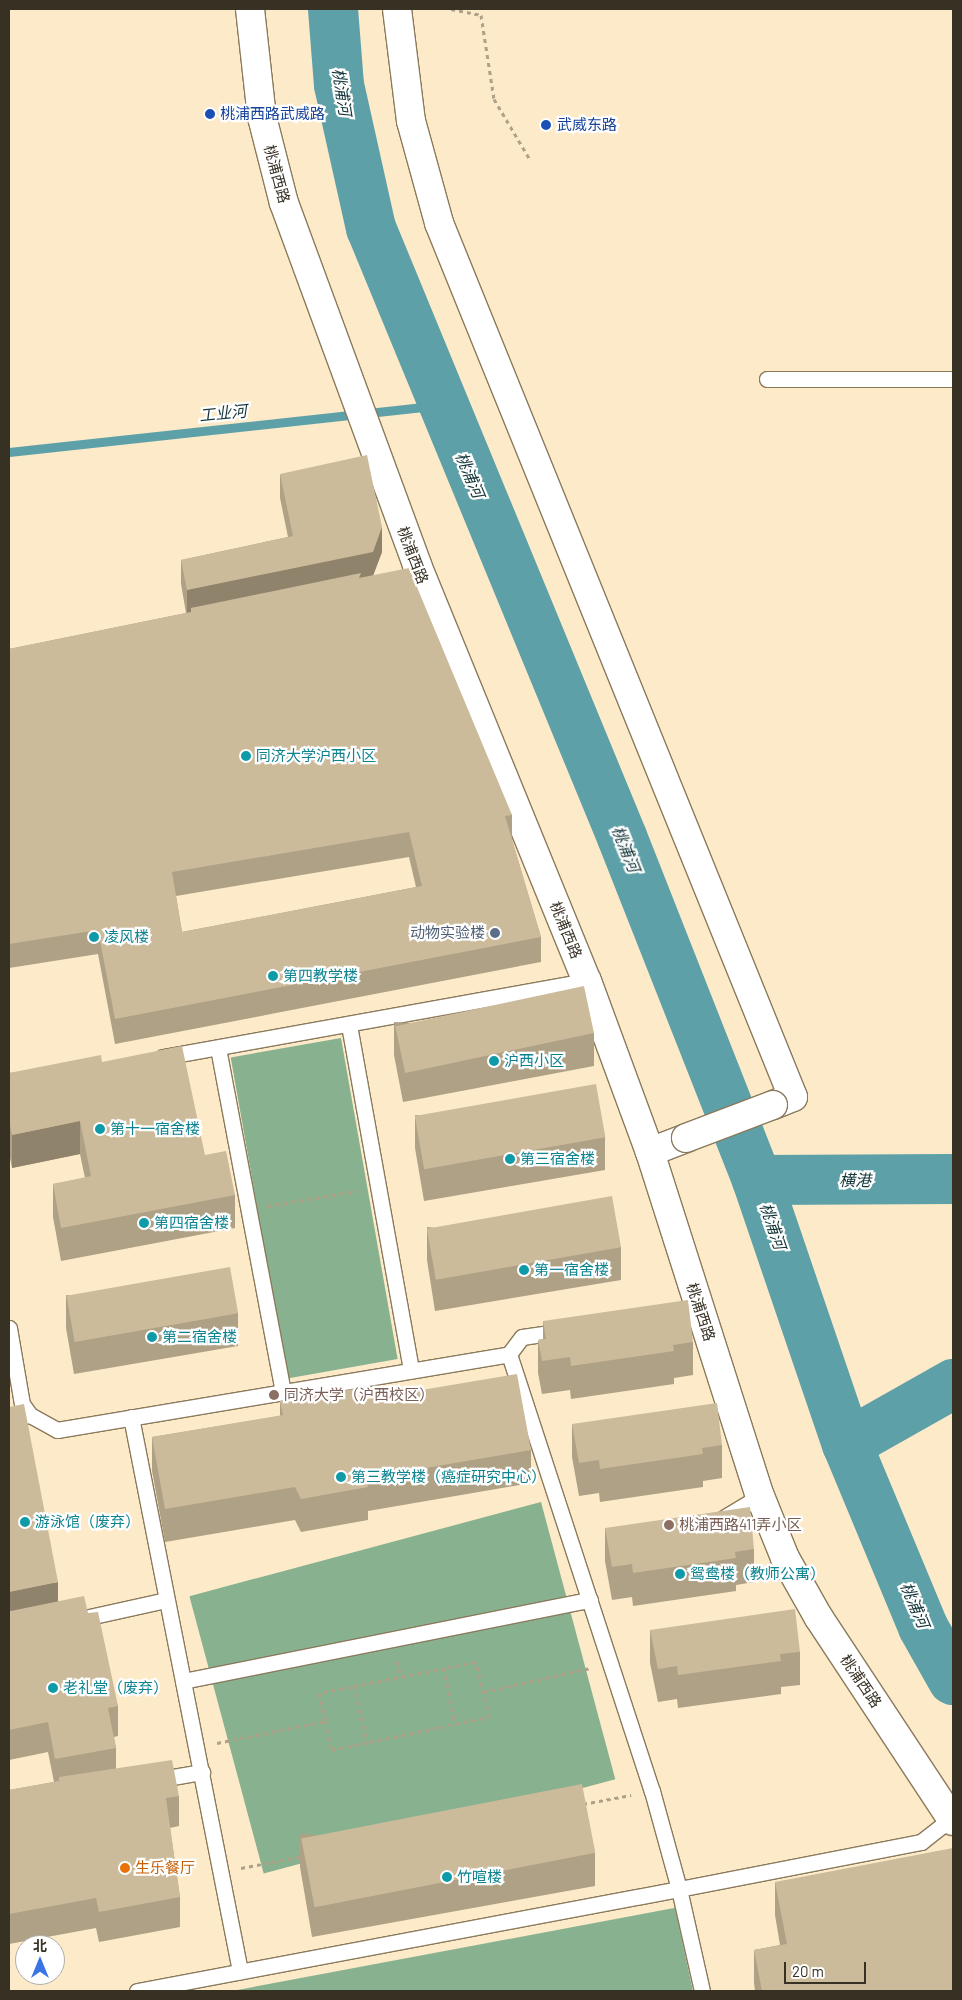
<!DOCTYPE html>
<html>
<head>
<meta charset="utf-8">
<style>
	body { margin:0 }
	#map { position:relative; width:962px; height:2000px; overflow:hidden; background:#fceac9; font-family:Barlow,"Noto Sans SC",sans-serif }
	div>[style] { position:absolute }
	.forest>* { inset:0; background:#88b28f; transform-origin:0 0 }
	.stream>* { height:9px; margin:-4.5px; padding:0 4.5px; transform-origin:4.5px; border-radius:4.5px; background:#5da0a7 }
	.river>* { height:50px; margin:-25px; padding:0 25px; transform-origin:25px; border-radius:25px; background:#5da0a7 }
	.path>* { height:3px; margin-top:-1.5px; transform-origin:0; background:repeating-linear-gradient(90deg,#aea188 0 4px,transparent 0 8px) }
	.roads { filter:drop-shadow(1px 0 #8a7a5c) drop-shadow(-1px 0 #8a7a5c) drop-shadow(0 1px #8a7a5c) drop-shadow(0 -1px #8a7a5c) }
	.service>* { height:15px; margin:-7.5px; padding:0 7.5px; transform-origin:7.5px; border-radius:7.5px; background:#fff }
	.minor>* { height:28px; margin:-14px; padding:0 14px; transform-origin:14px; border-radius:14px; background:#fff }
	.bridges { filter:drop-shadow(1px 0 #8a7a5c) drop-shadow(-1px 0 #8a7a5c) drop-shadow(0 1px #8a7a5c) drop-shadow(0 -1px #8a7a5c) }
	.minor-bridge>* { height:28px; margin:-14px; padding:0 14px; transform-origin:14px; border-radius:14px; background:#fff }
	.wall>* { inset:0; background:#afa185 }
	.shaded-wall>* { inset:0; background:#8f836c }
	.building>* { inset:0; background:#ccbb9b; transform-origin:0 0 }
	.dots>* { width:14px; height:14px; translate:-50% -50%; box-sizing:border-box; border:2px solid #fff; border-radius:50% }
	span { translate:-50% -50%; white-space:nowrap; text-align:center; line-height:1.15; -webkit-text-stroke:4.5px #fff; paint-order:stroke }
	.transit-label { font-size:15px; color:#164399 }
	.left { translate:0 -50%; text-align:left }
	.street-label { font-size:15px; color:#373124 }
	.culture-label { font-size:15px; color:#0d838f }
	.service-label { font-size:15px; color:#4e5e75 }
	.right { translate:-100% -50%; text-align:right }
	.education-label { font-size:15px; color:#785e54 }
	.food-label { font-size:15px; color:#c56008 }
	.water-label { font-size:16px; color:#133539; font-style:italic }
	.frame { position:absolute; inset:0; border:10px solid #373124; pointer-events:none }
	.north { position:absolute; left:15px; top:1935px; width:50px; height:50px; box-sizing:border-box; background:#fff; border:1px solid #afada7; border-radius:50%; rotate:0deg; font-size:14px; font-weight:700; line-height:20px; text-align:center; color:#373124 }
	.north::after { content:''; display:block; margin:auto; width:18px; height:22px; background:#3a74e3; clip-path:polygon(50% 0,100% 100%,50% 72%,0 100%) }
	.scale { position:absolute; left:784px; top:1962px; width:82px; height:22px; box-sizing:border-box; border:2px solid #373124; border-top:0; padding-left:6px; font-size:15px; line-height:18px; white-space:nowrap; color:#373124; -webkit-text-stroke:4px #fff; paint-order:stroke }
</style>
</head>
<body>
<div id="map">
	<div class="forest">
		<i style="left:341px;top:1038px;width:326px;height:112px;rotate:80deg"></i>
		<i style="left:541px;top:1502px;width:287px;height:364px;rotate:75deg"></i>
		<i style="clip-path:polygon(675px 1908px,693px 1991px,232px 1991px,674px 1908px)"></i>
	</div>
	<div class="stream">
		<i style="left:9px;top:452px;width:435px;rotate:-6.2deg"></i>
	</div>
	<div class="river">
		<i style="left:333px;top:9px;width:76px;rotate:85.5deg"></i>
		<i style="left:339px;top:85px;width:147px;rotate:77.4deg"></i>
		<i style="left:371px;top:228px;width:659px;rotate:67.6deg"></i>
		<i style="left:622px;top:837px;width:369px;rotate:68.5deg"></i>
		<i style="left:757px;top:1180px;width:279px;rotate:71.2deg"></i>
		<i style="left:847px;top:1444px;width:198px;rotate:67.4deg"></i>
		<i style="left:923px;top:1627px;width:61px;rotate:60.5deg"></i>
		<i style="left:757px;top:1180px;width:196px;rotate:-0.3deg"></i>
		<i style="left:847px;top:1444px;width:122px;rotate:-29.5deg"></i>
	</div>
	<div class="path">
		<i style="left:451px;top:9px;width:31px;rotate:11deg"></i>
		<i style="left:481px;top:15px;width:85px;rotate:81.2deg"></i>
		<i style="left:494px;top:99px;width:69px;rotate:59.3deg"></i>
		<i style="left:268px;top:1206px;width:91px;rotate:-9.5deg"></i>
		<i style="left:397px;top:1661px;width:16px;rotate:76deg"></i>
		<i style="left:444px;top:1668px;width:57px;rotate:78.9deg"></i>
		<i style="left:354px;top:1686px;width:57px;rotate:76.9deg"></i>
		<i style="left:483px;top:1692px;width:110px;rotate:-12.6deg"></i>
		<i style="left:217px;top:1743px;width:111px;rotate:-11.4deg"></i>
		<i style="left:326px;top:1721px;width:29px;rotate:80deg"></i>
		<i style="left:331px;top:1750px;width:161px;rotate:-11.8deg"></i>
		<i style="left:489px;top:1717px;width:57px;rotate:-103.3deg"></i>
		<i style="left:476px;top:1662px;width:160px;rotate:168.8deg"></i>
		<i style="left:319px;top:1693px;width:29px;rotate:76deg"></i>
		<i style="left:583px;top:1804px;width:49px;rotate:-10.6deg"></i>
		<i style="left:241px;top:1868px;width:64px;rotate:-10.8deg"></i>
	</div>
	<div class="roads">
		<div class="service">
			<i style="left:767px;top:379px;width:186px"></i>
			<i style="left:349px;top:1025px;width:351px;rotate:79.8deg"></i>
			<i style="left:218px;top:1048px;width:349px;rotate:79.3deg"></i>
			<i style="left:163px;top:1057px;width:431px;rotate:-10.2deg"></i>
			<i style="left:9px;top:1328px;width:77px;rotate:80.3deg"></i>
			<i style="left:22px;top:1404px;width:14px;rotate:54deg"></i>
			<i style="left:509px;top:1354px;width:460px;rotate:71.9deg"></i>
			<i style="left:652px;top:1791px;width:102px;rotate:74.6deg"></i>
			<i style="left:679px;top:1889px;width:247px;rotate:-11deg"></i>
			<i style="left:921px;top:1842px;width:29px;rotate:-38deg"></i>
			<i style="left:131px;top:1417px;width:565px;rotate:78.87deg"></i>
			<i style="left:9px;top:1418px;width:21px;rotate:-8deg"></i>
			<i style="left:30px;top:1415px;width:31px;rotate:29deg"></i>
			<i style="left:57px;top:1430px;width:458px;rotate:-9.5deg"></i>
			<i style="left:509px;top:1354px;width:21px;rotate:-53deg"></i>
			<i style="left:522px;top:1337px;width:41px;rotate:-8.3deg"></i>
			<i style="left:725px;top:1517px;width:41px;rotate:-31deg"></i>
			<i style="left:80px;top:1619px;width:88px;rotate:-12.5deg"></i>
			<i style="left:183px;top:1681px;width:415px;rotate:-11.3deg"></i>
			<i style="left:155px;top:1780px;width:48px;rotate:-9.7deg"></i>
			<i style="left:137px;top:1991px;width:552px;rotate:-10.66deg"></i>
			<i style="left:679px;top:1889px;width:105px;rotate:77.3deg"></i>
		</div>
		<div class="minor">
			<i style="left:250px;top:9px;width:109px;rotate:83.7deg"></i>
			<i style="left:262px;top:117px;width:89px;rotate:75.7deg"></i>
			<i style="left:284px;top:203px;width:386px;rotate:69.8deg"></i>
			<i style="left:417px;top:565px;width:449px;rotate:67.8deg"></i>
			<i style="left:587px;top:981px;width:182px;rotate:69.8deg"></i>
			<i style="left:650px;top:1152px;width:361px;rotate:72.3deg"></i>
			<i style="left:760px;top:1496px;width:67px;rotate:68deg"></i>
			<i style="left:785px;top:1558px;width:69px;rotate:60.5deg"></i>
			<i style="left:819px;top:1618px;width:243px;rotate:56.6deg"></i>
			<i style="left:397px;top:9px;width:113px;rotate:82.9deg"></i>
			<i style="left:411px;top:121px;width:106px;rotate:74.6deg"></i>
			<i style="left:439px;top:223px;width:943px;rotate:67.95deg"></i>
			<i style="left:793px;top:1097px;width:22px;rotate:158deg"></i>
			<i style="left:650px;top:1152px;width:39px;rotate:-21deg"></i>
		</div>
	</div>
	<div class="bridges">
		<div class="minor-bridge">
			<i style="left:686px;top:1138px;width:93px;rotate:-20.8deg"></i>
		</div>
	</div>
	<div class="wall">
		<i style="clip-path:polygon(evenodd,280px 474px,382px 552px,373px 575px,512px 815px,512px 840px,541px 937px,541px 962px,115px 1044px,98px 954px,9px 968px,9px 649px,186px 613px,181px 584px,181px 560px,288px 537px,280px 498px,280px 474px,409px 857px,416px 887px,182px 932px,176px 896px,409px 857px)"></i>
		<i style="clip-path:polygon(394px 1022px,594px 1033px,594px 1066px,403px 1102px,394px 1055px)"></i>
		<i style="clip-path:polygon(102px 1062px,205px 1155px,235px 1195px,235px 1228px,61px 1261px,53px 1217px,53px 1184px,85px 1178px,80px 1154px,12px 1168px,9px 1153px,9px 1073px)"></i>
		<i style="clip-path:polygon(415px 1115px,605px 1137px,605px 1170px,424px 1201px,415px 1148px)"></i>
		<i style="clip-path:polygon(427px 1227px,621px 1247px,621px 1280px,435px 1311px,427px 1260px)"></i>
		<i style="clip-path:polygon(66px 1295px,238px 1313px,238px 1346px,74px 1374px,66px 1328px)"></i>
		<i style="clip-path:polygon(543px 1321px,693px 1342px,693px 1375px,674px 1378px,674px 1384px,571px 1399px,570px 1390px,542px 1394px,538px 1373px,538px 1340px,543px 1339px)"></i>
		<i style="clip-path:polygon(280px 1401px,356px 1401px,531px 1450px,531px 1483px,368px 1511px,368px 1520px,301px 1532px,295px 1520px,165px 1542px,152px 1471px,152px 1437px,280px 1416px)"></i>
		<i style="clip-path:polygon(9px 1407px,58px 1601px,88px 1613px,118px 1706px,118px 1736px,114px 1737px,116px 1748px,116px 1769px,179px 1796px,179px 1826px,170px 1828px,180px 1897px,180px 1927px,99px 1942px,96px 1928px,9px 1944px,9px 1790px,54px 1782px,48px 1752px,9px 1760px)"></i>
		<i style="clip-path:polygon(572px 1424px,722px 1445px,722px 1478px,703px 1481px,703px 1487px,600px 1502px,599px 1493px,579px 1496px,572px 1457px)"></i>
		<i style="clip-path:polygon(605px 1528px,754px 1549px,754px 1582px,736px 1585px,736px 1591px,633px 1606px,632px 1597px,612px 1600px,605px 1561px)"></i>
		<i style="clip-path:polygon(650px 1630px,800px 1652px,800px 1685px,781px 1687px,781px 1694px,678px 1708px,677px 1699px,658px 1702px,650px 1663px)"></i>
		<i style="clip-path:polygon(300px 1834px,595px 1853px,595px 1886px,312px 1937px,300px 1867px)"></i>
		<i style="clip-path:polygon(775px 1882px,953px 1991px,755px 1991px,754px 1983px,754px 1950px,780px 1945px,775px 1915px)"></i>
	</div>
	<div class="shaded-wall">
		<i style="clip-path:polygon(382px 527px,382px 552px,373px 576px,191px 608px,191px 614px,187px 615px,187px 590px)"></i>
		<i style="clip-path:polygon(80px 1121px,80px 1154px,12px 1168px,12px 1135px)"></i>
		<i style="clip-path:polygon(58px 1582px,58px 1612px,9px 1623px,9px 1592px)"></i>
	</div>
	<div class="building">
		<i style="clip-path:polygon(367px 455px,382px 527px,373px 552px,187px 590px,181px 560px,293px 536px,280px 474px)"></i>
		<i style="clip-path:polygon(evenodd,409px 568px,512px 815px,505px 816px,541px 937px,115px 1019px,98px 930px,9px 944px,9px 649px,191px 612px,191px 608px,361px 573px,359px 578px,409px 568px,409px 832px,422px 886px,182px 932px,172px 872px,409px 832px)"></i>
		<i style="left:584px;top:986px;width:48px;height:193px;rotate:78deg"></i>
		<i style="clip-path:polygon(182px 1046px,205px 1155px,226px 1151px,235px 1195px,61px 1228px,53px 1184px,91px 1176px,80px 1121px,12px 1135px,9px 1120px,9px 1073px,101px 1055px,102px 1062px)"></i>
		<i style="left:596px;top:1084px;width:54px;height:184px;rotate:80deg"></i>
		<i style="left:612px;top:1196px;width:52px;height:188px;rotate:80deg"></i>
		<i style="left:230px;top:1267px;width:47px;height:166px;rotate:80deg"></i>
		<i style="clip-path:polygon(688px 1300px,693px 1342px,673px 1345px,674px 1351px,571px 1366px,570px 1357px,542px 1361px,538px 1340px,546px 1339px,543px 1321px)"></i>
		<i style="clip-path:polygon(517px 1374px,531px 1450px,367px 1478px,368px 1487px,301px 1499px,295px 1487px,165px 1509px,152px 1437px,283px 1415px,280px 1401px,354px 1389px,356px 1401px)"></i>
		<i style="clip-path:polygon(717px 1403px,722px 1445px,702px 1448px,703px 1454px,600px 1469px,599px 1460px,579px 1463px,572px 1424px)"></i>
		<i style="clip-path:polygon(24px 1404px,58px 1582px,9px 1592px,9px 1407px)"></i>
		<i style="clip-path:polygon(750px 1507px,754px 1549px,735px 1552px,736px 1558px,633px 1573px,632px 1564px,612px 1567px,605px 1528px)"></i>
		<i style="clip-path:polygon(84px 1596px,88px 1613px,98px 1612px,118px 1706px,108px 1708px,116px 1748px,55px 1759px,48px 1722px,9px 1730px,9px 1610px,11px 1611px)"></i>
		<i style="clip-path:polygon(795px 1609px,800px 1652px,780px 1654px,781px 1661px,678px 1675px,677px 1666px,658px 1669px,650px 1630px)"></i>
		<i style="clip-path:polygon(172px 1760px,179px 1796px,166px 1798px,180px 1897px,99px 1912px,96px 1898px,9px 1914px,9px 1790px,59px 1781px,59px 1777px)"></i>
		<i style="left:582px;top:1784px;width:70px;height:286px;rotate:79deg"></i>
		<i style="clip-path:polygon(953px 1848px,953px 1991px,762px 1991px,754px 1950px,787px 1944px,775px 1882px)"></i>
	</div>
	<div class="dots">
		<i style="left:210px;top:114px;background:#1a4fb4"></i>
		<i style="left:546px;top:125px;background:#1a4fb4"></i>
		<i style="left:246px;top:756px;background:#0f9aa8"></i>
		<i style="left:495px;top:933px;background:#5c6f8a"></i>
		<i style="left:94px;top:937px;background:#0f9aa8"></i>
		<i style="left:273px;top:976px;background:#0f9aa8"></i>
		<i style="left:494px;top:1061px;background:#0f9aa8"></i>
		<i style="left:100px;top:1129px;background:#0f9aa8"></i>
		<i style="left:510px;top:1159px;background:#0f9aa8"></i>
		<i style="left:144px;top:1223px;background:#0f9aa8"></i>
		<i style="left:524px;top:1270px;background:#0f9aa8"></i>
		<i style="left:152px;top:1337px;background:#0f9aa8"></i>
		<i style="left:274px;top:1395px;background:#8d6e63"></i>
		<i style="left:341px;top:1477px;background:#0f9aa8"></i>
		<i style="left:25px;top:1522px;background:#0f9aa8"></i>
		<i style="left:669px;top:1525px;background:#8d6e63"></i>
		<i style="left:680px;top:1574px;background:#0f9aa8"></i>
		<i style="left:53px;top:1688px;background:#0f9aa8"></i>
		<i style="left:125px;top:1868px;background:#e8710a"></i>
		<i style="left:447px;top:1877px;background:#0f9aa8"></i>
	</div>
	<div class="transit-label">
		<span class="left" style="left:220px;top:114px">桃浦西路武威路</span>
		<span class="left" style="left:557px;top:125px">武威东路</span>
	</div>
	<div class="street-label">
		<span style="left:277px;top:174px;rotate:75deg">桃浦西路</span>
		<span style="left:413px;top:555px;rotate:69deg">桃浦西路</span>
		<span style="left:566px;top:930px;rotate:68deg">桃浦西路</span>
		<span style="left:701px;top:1312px;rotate:72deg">桃浦西路</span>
		<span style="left:861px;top:1681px;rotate:56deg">桃浦西路</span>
	</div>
	<div class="culture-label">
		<span class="left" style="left:256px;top:756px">同济大学沪西小区</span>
		<span class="left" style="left:104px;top:937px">凌风楼</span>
		<span class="left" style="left:283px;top:976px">第四教学楼</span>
		<span class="left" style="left:504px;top:1061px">沪西小区</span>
		<span class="left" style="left:110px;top:1129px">第十一宿舍楼</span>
		<span class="left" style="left:520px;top:1159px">第三宿舍楼</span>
		<span class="left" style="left:154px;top:1223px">第四宿舍楼</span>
		<span class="left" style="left:534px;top:1270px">第一宿舍楼</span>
		<span class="left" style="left:162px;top:1337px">第二宿舍楼</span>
		<span class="left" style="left:351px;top:1477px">第三教学楼（癌症研究中心）</span>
		<span class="left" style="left:35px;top:1522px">游泳馆（废弃）</span>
		<span class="left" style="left:690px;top:1574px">鸳鸯楼（教师公寓）</span>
		<span class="left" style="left:63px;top:1688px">老礼堂（废弃）</span>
		<span class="left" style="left:457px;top:1877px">竹喧楼</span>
	</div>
	<div class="service-label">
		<span class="right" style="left:485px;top:933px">动物实验楼</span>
	</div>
	<div class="education-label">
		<span class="left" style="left:284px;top:1395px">同济大学（沪西校区）</span>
		<span class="left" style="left:679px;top:1525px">桃浦西路411弄小区</span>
	</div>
	<div class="food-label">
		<span class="left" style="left:135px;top:1868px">生乐餐厅</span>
	</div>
	<div class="water-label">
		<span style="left:342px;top:92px;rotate:81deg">桃浦河</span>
		<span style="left:223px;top:413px;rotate:-6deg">工业河</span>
		<span style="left:470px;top:475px;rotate:67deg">桃浦河</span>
		<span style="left:626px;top:849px;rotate:68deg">桃浦河</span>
		<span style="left:855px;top:1180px">横港</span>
		<span style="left:773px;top:1226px;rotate:71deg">桃浦河</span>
		<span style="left:915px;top:1605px;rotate:67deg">桃浦河</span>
	</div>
	<div class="frame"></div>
	<div class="north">北</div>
	<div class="scale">20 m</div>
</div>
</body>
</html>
